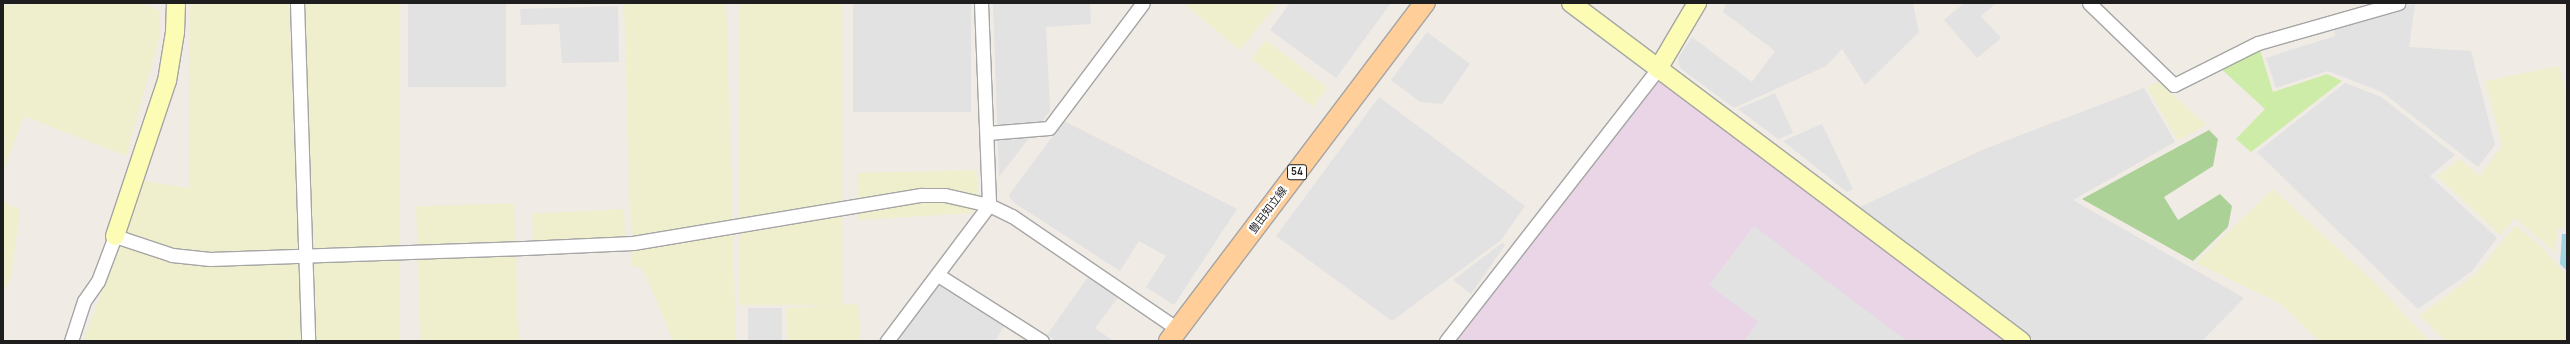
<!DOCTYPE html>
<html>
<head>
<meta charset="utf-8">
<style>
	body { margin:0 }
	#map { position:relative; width:2570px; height:344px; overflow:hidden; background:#f0ebe4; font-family:Manrope,"Noto Sans JP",sans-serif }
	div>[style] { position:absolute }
	.industrial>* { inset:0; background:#e9d5e6 }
	.farmland>* { inset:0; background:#efefce; transform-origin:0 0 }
	.grass>* { inset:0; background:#cdeca7 }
	.forest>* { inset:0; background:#abd196 }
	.parking>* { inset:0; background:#e2e2e2; transform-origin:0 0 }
	.water>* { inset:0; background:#a2d5df }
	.roads { filter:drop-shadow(1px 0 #a5a5a5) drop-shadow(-1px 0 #a5a5a5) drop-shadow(0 1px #a5a5a5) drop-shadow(0 -1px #a5a5a5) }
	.street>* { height:13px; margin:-6.5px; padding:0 6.5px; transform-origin:6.5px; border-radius:6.5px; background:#fff }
	.secondary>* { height:18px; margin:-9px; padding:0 9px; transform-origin:9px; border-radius:9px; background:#fcfcb5 }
	.primary>* { height:20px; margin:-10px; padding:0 10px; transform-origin:10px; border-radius:10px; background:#ffce99 }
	span { translate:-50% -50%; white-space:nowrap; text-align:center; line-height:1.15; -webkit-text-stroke:4px #fff; paint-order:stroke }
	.shield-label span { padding:1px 3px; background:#fff; border:1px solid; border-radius:3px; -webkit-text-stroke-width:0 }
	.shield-label { font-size:10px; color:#1e1e1e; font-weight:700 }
	.street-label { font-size:11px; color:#1e1e1e }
	.frame { position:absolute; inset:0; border:4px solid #1e1e1e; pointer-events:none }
</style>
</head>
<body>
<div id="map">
	<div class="industrial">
		<i style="clip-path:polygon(1659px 81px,2008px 341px,1453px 341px,1652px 82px)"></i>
	</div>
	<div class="farmland">
		<i style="clip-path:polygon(55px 3px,144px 3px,159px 11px,160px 35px,126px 156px,24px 116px,3px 171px,3px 5px)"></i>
		<i style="clip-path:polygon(196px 3px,289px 3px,302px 341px,83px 341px,144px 181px,189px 188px,190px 6px)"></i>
		<i style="left:303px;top:3px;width:97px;height:338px"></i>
		<i style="clip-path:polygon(624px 3px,726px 3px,736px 341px,673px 341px,643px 269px,632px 266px)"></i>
		<i style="left:739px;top:3px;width:103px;height:302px"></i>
		<i style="clip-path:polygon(1183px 3px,1278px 3px,1240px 50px)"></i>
		<i style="left:1266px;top:40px;width:78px;height:24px;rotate:38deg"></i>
		<i style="clip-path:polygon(2559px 66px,2567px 100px,2567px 228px,2558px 228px,2555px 252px,2515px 218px,2500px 235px,2437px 176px,2459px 159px,2480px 176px,2502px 146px,2485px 81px)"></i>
		<i style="clip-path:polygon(2159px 82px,2206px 125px,2178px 141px,2147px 87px)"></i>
		<i style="clip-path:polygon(976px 170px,979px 203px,972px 213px,858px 220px,857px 173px)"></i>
		<i style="clip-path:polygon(2273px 189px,2376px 284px,2429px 341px,2319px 341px,2281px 304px,2196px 263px)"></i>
		<i style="clip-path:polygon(3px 201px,20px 210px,11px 277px,3px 291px)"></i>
		<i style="left:514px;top:203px;width:138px;height:98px;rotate:88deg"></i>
		<i style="left:624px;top:209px;width:37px;height:92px;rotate:87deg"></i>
		<i style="clip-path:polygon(2516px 225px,2546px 251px,2567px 276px,2567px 341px,2445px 341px,2420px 315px,2475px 275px)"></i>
		<i style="left:858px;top:304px;width:37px;height:72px;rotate:87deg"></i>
	</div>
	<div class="grass">
		<i style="clip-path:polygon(2260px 50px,2273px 92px,2327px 74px,2342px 81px,2251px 152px,2236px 139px,2265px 109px,2217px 65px)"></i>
	</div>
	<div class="forest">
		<i style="clip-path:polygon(2209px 130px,2218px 139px,2213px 166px,2164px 197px,2178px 220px,2220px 194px,2232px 206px,2228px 227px,2193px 261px,2082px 199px)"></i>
	</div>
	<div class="parking">
		<i style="left:408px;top:3px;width:98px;height:84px"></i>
		<i style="left:853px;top:3px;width:118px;height:109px"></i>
		<i style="clip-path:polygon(993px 3px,1090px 3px,1091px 24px,1046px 27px,1050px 111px,999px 177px)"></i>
		<i style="clip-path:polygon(1290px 3px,1391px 3px,1336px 78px,1270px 30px)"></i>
		<i style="clip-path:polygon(1726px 3px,1913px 3px,1919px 32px,1865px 85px,1842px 49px,1826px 66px,1734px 108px,1680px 68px,1678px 58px,1692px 37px,1752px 82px,1775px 51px,1723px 12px)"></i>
		<i style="clip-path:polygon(1964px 3px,1996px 3px,1981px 16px,2001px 38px,1977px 58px,1944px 20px)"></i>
		<i style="clip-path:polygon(2415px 4px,2409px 47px,2471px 51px,2495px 145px,2478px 167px,2382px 92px,2328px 71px,2276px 88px,2266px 58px,2335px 36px,2333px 24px)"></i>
		<i style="clip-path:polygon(618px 6px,619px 62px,562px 63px,559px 24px,521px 25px,520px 9px)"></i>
		<i style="clip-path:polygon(1427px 32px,1470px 64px,1442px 104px,1420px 102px,1391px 80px)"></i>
		<i style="clip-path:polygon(2345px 83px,2381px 97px,2455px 155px,2430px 176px,2497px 238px,2472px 271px,2418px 309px,2257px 152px)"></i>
		<i style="clip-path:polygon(2144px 88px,2175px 142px,2073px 200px,2244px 298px,2202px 341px,2035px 341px,1858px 208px,1982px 150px)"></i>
		<i style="clip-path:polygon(1775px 93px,1793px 133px,1778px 139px,1738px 109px)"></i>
		<i style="clip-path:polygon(1379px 97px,1525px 206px,1501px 240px,1392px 321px,1276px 236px)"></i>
		<i style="clip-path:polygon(1064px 121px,1237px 209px,1174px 305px,1146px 287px,1166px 256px,1139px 241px,1120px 271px,1013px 202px,1009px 195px)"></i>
		<i style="clip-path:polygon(1822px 124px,1853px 189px,1847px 192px,1783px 141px)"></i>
		<i style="clip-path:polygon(1754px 226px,1907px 341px,1744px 341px,1758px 322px,1709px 285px)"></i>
		<i style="clip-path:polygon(1502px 243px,1505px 245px,1471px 294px,1453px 280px)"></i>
		<i style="clip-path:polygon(939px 274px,1008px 320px,995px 341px,890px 341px)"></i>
		<i style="clip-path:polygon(1090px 274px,1120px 295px,1095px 328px,1113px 341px,1056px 341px,1047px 335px)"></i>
		<i style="left:748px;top:308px;width:34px;height:33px"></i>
	</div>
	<div class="water">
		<i style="clip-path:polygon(2562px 234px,2567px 234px,2567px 271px,2560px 264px)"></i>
	</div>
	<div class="roads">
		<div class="street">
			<i style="left:297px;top:3px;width:338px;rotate:88.1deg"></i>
			<i style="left:981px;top:3px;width:202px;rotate:87.7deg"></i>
			<i style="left:989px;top:205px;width:25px;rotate:26deg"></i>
			<i style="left:1012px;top:216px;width:202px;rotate:34.3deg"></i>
			<i style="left:2089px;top:3px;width:118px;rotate:44deg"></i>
			<i style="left:2174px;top:85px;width:94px;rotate:-26.6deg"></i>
			<i style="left:2258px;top:43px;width:146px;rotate:-15.9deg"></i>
			<i style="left:987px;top:133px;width:62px;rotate:-4.6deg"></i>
			<i style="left:1049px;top:128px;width:156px;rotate:-53.1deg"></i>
			<i style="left:938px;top:275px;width:123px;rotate:32.4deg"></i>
			<i style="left:71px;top:341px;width:42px;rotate:-72deg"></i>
			<i style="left:84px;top:301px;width:24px;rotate:-55deg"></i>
			<i style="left:98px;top:281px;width:48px;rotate:-69.3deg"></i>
			<i style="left:115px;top:236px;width:60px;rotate:18.4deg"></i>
			<i style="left:172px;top:255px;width:38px;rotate:6deg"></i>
			<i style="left:210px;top:259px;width:314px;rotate:-2deg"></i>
			<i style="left:524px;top:248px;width:109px;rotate:-2.6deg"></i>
			<i style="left:633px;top:243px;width:292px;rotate:-9.5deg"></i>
			<i style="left:921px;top:195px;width:24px"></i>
			<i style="left:945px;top:195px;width:45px;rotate:12.8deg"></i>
			<i style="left:989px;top:205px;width:170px;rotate:126.9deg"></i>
			<i style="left:1446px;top:341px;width:345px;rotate:-52.1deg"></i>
		</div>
		<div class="secondary">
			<i style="left:1571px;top:3px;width:563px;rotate:36.91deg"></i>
			<i style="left:1658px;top:69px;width:77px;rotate:-59.4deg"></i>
			<i style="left:115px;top:236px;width:163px;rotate:-71.5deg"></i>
			<i style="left:167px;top:81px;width:50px;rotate:-80.7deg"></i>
			<i style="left:175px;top:32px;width:29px;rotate:-88deg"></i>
		</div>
		<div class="primary">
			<i style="left:1169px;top:341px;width:424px;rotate:-52.9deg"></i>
		</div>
	</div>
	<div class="shield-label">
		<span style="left:1297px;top:172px">54</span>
	</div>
	<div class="street-label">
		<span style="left:1268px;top:210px;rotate:-53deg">豊田知立線</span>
	</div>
	<div class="frame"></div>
</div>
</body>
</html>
